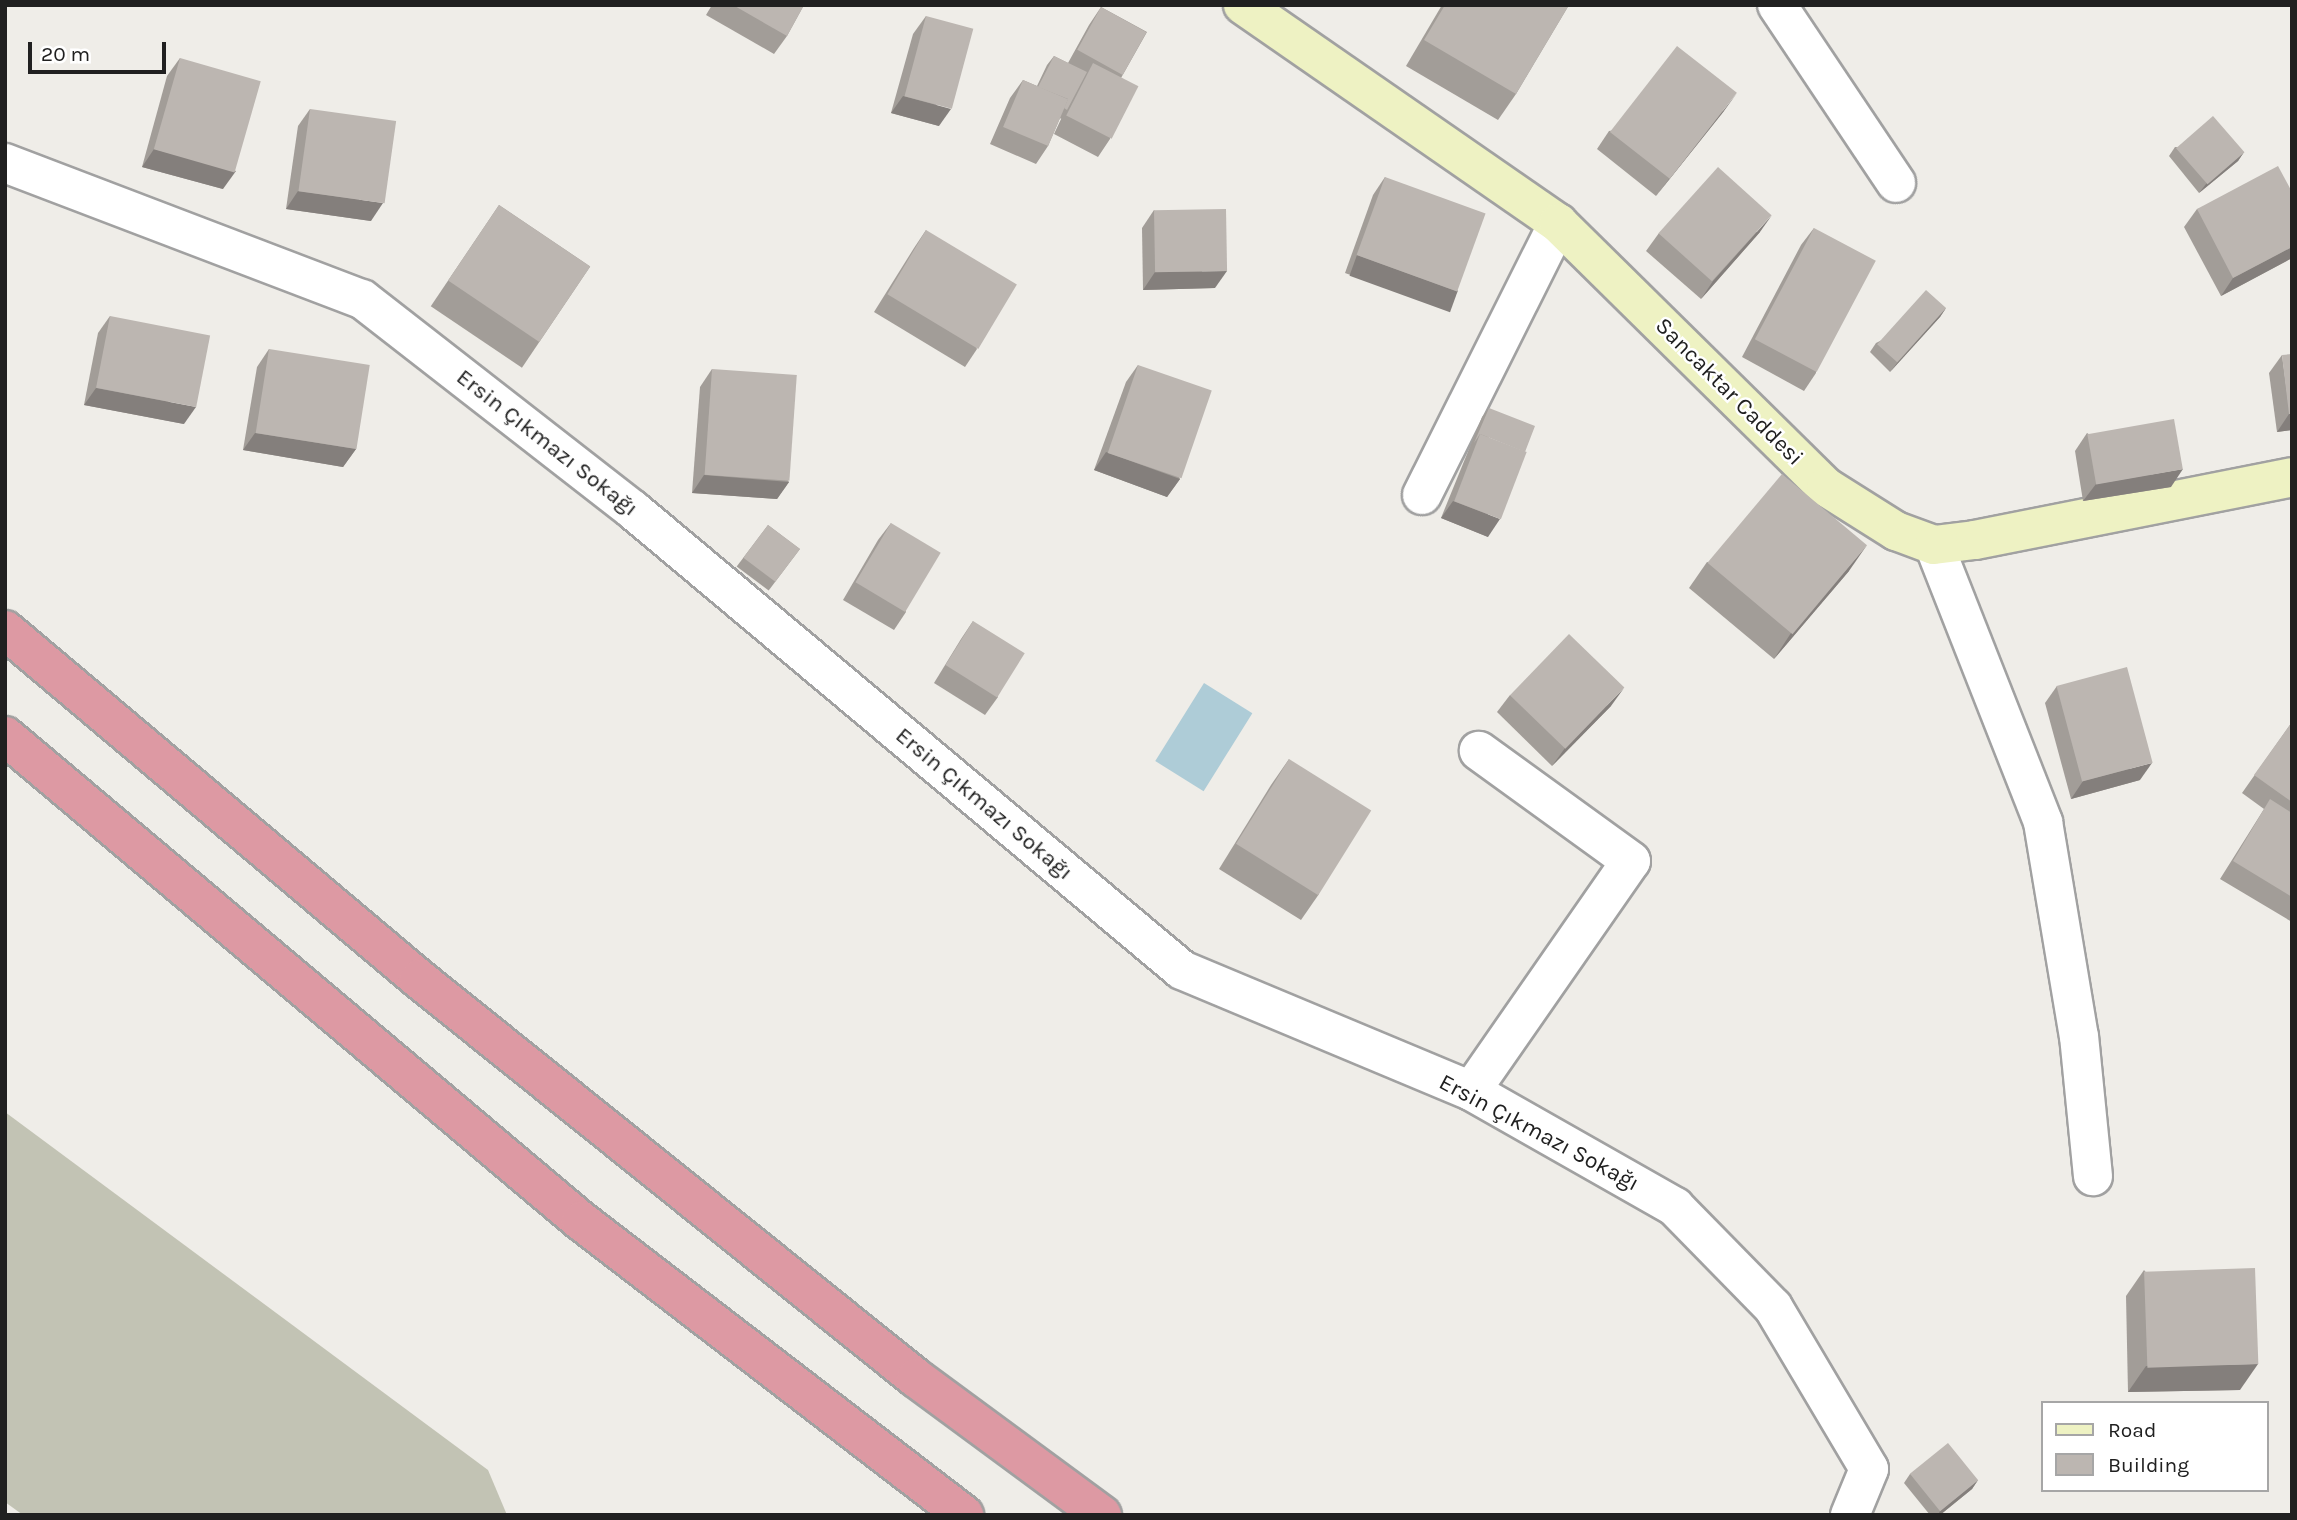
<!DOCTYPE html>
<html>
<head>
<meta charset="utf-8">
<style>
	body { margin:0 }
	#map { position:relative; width:2297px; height:1520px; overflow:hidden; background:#efede8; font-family:Karla,sans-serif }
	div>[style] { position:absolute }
	.construction>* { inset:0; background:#c2c3b4 }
	.water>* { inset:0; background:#aeccd7; transform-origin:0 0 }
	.roads { filter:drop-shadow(2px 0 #a1a1a1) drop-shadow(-2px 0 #a1a1a1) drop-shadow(0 2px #a1a1a1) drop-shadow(0 -2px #a1a1a1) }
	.street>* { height:38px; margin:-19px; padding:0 19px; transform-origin:19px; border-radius:19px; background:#fff }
	.secondary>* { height:38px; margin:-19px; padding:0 19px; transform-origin:19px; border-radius:19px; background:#eef2c3 }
	.highway>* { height:38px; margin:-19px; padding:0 19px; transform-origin:19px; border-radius:19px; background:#dd99a3 }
	.wall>* { inset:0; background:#a29d98; transform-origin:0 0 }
	.shaded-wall>* { inset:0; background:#847f7c; transform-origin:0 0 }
	.building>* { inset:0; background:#bcb6b1; transform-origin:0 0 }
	span { translate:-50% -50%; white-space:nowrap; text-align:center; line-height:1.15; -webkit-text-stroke:5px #fff; paint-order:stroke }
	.street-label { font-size:23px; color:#202020 }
	.frame { position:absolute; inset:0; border:7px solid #202020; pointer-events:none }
	.legend { position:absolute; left:2041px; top:1401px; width:228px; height:91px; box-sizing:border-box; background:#fff; border:2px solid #a6a6a6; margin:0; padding:9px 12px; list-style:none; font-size:21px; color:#202020 }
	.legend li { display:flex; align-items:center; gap:14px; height:35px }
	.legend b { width:35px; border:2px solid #a6a6a6 }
	.scale { position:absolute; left:28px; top:42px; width:138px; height:32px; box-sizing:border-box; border:4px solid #202020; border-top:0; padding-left:9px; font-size:21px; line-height:24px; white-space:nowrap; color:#202020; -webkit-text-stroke:5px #fff; paint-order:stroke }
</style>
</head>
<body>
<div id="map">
	<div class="construction">
		<i style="clip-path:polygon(5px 1112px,488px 1470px,507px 1515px,23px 1515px,5px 1502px)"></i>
	</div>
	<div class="water">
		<i style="left:1204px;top:683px;width:57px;height:92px;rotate:32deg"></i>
	</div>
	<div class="roads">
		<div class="street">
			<i style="left:1777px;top:5px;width:214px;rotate:56.2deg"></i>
			<i style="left:5px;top:163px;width:382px;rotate:20.9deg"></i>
			<i style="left:362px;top:299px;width:343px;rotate:37.9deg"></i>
			<i style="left:633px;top:510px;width:716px;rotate:39.96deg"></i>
			<i style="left:1182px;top:970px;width:313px;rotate:22.7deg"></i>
			<i style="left:1471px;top:1091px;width:235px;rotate:29.6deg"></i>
			<i style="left:1675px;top:1207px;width:140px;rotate:45.6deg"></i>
			<i style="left:1773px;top:1307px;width:188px;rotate:59.3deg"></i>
			<i style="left:1869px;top:1469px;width:50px;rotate:112.4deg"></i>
			<i style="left:1422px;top:495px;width:304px;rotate:-63.4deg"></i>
			<i style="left:1934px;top:545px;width:298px;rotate:68.5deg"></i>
			<i style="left:2043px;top:822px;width:217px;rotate:80.5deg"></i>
			<i style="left:2079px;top:1036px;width:141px;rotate:84.3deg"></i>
			<i style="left:1471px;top:1091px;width:280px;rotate:-55.2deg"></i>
			<i style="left:1631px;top:861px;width:188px;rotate:-144.1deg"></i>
		</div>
		<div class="secondary">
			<i style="left:1243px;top:5px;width:383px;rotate:34.7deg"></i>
			<i style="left:1558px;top:223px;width:376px;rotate:44.6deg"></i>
			<i style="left:1826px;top:487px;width:83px;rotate:32.2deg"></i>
			<i style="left:1896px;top:531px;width:40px;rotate:20.2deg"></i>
			<i style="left:1934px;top:545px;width:41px;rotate:-7deg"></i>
			<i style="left:1975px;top:540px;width:323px;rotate:-11.2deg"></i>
		</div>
		<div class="highway">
			<i style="left:5px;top:630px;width:541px;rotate:40.13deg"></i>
			<i style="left:419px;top:979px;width:637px;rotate:38.76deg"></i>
			<i style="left:916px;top:1378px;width:231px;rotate:36.4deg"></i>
			<i style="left:5px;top:736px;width:753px;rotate:40.1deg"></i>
			<i style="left:581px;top:1221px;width:483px;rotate:37.5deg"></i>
		</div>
	</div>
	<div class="wall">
		<i style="clip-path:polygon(712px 5px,804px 5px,787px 36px,774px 54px,706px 15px)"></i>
		<i style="clip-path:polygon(1442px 5px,1569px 5px,1516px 94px,1498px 120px,1406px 66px)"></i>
		<i style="clip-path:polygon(1101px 7px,1147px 32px,1121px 78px,1110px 139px,1098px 157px,1054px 134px,1062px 117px,1061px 119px,1060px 118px,1048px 146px,1036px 164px,990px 144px,1010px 98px,1023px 80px,1037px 86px,1047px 65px,1054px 56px,1068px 63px,1089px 25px)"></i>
		<i style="clip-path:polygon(926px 16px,939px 126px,891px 113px,913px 34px)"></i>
		<i style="clip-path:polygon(180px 58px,223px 189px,142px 167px,167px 76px)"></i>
		<i style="clip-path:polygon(310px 109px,371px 221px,286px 209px,298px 126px)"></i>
		<i style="clip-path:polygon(1724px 111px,1656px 196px,1597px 149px,1609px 131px)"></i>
		<i style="clip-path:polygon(2175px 147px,2244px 152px,2238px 161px,2199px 193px,2169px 156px)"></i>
		<i style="clip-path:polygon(1385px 177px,1458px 291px,1445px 309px,1345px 273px,1373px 195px)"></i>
		<i style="clip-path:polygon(2292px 192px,2292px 258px,2221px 296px,2184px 227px,2197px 209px)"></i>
		<i style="left:499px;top:205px;width:110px;height:122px;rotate:34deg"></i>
		<i style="clip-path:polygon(1154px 210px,1215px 288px,1143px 290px,1142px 228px)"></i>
		<i style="clip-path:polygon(1814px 228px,1816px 373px,1804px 391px,1742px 357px,1801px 245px)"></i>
		<i style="clip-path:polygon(926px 230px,977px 349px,965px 367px,874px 312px,914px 248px)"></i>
		<i style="clip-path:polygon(1760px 232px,1701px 299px,1646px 251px,1659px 233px)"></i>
		<i style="clip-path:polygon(1946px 308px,1940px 317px,1890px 372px,1870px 352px,1876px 343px)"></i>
		<i style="clip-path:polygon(110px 316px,184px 424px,84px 405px,98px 333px)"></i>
		<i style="clip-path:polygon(269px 349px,356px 449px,343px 467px,243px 450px,257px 367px)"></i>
		<i style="clip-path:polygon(2282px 355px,2292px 430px,2277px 432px,2269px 373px)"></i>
		<i style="clip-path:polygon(1138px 365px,1180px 479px,1167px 497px,1094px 470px,1126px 382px)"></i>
		<i style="clip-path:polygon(712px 369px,789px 482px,777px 499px,692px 493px,700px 387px)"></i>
		<i style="clip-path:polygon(1489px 408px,1488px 537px,1441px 518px,1482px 417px)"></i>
		<i style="clip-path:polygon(2087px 433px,2171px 487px,2083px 501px,2075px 451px)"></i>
		<i style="clip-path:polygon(891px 523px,906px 612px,894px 630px,843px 600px,878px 540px)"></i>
		<i style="left:768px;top:525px;width:40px;height:52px;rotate:37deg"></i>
		<i style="clip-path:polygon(1707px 562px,1849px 571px,1774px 659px,1689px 588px)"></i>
		<i style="clip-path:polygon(973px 621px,998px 697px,985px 715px,934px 683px,961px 639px)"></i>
		<i style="clip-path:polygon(2057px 686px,2140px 780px,2071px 799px,2045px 703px)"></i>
		<i style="clip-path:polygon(1510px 695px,1611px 706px,1552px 766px,1497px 712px)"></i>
		<i style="clip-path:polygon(2292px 722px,2292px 922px,2220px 879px,2264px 809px,2242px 793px)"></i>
		<i style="clip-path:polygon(1289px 759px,1319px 894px,1301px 920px,1219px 869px,1271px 785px)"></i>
		<i style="clip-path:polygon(2144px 1270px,2240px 1390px,2128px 1392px,2126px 1296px)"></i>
		<i style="clip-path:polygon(1910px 1474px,1978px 1480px,1972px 1489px,1940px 1515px,1930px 1515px,1904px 1483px)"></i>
	</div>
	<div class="shaded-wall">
		<i style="clip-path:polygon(1737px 93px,1724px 111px,1656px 196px,1669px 179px)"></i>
		<i style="clip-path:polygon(903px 96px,951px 109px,939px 126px,891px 113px)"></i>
		<i style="clip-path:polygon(154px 149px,236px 171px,223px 189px,142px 167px)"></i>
		<i style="clip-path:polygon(2244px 152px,2238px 161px,2199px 193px,2206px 184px)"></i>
		<i style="clip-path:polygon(298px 191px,383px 203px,371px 221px,286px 209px)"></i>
		<i style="clip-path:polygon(1772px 215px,1760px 232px,1701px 299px,1713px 281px)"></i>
		<i style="clip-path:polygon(2292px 247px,2292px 258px,2221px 296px,2233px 278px)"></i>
		<i style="left:1357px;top:255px;width:107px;height:22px;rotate:20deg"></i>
		<i style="clip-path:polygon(1227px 271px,1215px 288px,1143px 290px,1155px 272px)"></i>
		<i style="clip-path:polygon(1946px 308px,1940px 317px,1890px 372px,1897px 363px)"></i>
		<i style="clip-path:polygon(96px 388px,196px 407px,184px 424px,84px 405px)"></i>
		<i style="clip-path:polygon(2289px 414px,2292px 414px,2292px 430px,2277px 432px)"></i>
		<i style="clip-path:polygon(255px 433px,356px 449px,343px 467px,243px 450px)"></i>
		<i style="clip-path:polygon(1106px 452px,1180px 479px,1167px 497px,1094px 470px)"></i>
		<i style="clip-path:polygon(2183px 469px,2171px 487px,2083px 501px,2096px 484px)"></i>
		<i style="clip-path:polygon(704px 475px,789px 482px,777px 499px,692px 493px)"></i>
		<i style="clip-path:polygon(1453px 501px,1500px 519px,1488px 537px,1441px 518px)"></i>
		<i style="clip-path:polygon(1867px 545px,1849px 571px,1774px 659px,1791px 633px)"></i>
		<i style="clip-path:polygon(1624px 688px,1611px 706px,1552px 766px,1565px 748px)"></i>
		<i style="clip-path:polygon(2152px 763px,2140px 780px,2071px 799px,2083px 781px)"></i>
		<i style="clip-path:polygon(2258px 1364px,2240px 1390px,2128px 1392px,2146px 1366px)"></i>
		<i style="clip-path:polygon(1978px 1480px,1972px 1489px,1940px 1515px,1938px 1515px,1940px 1511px)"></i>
	</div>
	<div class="building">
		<i style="clip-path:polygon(733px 5px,804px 5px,787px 36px)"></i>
		<i style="clip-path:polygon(1445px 5px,1569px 5px,1516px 94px,1424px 40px)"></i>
		<i style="left:1101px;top:7px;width:52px;height:49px;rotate:29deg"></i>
		<i style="left:926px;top:16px;width:49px;height:83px;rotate:15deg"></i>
		<i style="left:1677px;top:46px;width:76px;height:109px;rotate:38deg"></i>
		<i style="clip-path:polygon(1054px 56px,1087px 72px,1067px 110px,1064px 108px,1068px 99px,1038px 87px)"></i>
		<i style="left:180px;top:58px;width:84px;height:95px;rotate:16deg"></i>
		<i style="left:1093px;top:63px;width:51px;height:59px;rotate:27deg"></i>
		<i style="left:1023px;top:80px;width:49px;height:51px;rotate:23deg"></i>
		<i style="left:310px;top:109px;width:87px;height:83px;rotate:8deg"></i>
		<i style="left:2213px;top:116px;width:48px;height:49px;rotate:49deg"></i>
		<i style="clip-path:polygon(2278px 166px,2292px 192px,2292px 247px,2233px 278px,2197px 209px)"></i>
		<i style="left:1718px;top:167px;width:72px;height:89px;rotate:42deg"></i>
		<i style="left:1385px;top:177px;width:107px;height:83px;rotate:20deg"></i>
		<i style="left:499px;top:205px;width:110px;height:91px;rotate:34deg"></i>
		<i style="left:1226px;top:209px;width:62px;height:72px;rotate:89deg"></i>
		<i style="left:1814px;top:228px;width:70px;height:126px;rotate:28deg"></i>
		<i style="left:926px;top:230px;width:106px;height:75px;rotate:31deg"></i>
		<i style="left:1926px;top:290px;width:27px;height:73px;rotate:42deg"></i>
		<i style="left:110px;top:316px;width:102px;height:73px;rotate:11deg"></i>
		<i style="left:269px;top:349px;width:102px;height:85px;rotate:9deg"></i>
		<i style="clip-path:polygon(2292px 354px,2292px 414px,2289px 414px,2282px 355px)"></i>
		<i style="left:1138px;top:365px;width:78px;height:93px;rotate:19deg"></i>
		<i style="left:712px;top:369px;width:85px;height:106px;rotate:4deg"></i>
		<i style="clip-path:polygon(1489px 408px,1535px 426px,1525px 452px,1480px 434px,1474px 443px)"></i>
		<i style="left:2174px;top:419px;width:51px;height:88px;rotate:80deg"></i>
		<i style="left:1480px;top:434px;width:50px;height:72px;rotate:21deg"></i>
		<i style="left:1782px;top:474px;width:111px;height:116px;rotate:40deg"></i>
		<i style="left:891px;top:523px;width:58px;height:69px;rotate:31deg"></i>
		<i style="left:768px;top:525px;width:40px;height:41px;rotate:37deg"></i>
		<i style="left:973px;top:621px;width:61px;height:52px;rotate:32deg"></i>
		<i style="left:1569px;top:634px;width:77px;height:85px;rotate:44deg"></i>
		<i style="left:2127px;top:667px;width:99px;height:73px;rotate:75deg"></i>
		<i style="clip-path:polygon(2292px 722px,2292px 802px,2254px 775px)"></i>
		<i style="left:1289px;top:759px;width:97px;height:100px;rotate:32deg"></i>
		<i style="clip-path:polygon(2270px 799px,2292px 813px,2292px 897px,2233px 861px)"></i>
		<i style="left:2255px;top:1268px;width:96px;height:111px;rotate:88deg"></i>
		<i style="left:1948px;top:1443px;width:48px;height:49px;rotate:51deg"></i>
	</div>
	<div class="street-label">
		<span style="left:1729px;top:392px;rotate:45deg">Sancaktar Caddesi</span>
		<span style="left:547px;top:443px;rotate:38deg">Ersin Çıkmazı Sokağı</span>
		<span style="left:984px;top:804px;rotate:40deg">Ersin Çıkmazı Sokağı</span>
		<span style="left:1539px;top:1133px;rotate:28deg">Ersin Çıkmazı Sokağı</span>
	</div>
	<div class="frame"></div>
	<ul class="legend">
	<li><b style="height:9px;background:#eef2c3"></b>Road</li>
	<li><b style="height:19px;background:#bcb6b1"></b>Building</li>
	</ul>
	<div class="scale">20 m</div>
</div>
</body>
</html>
